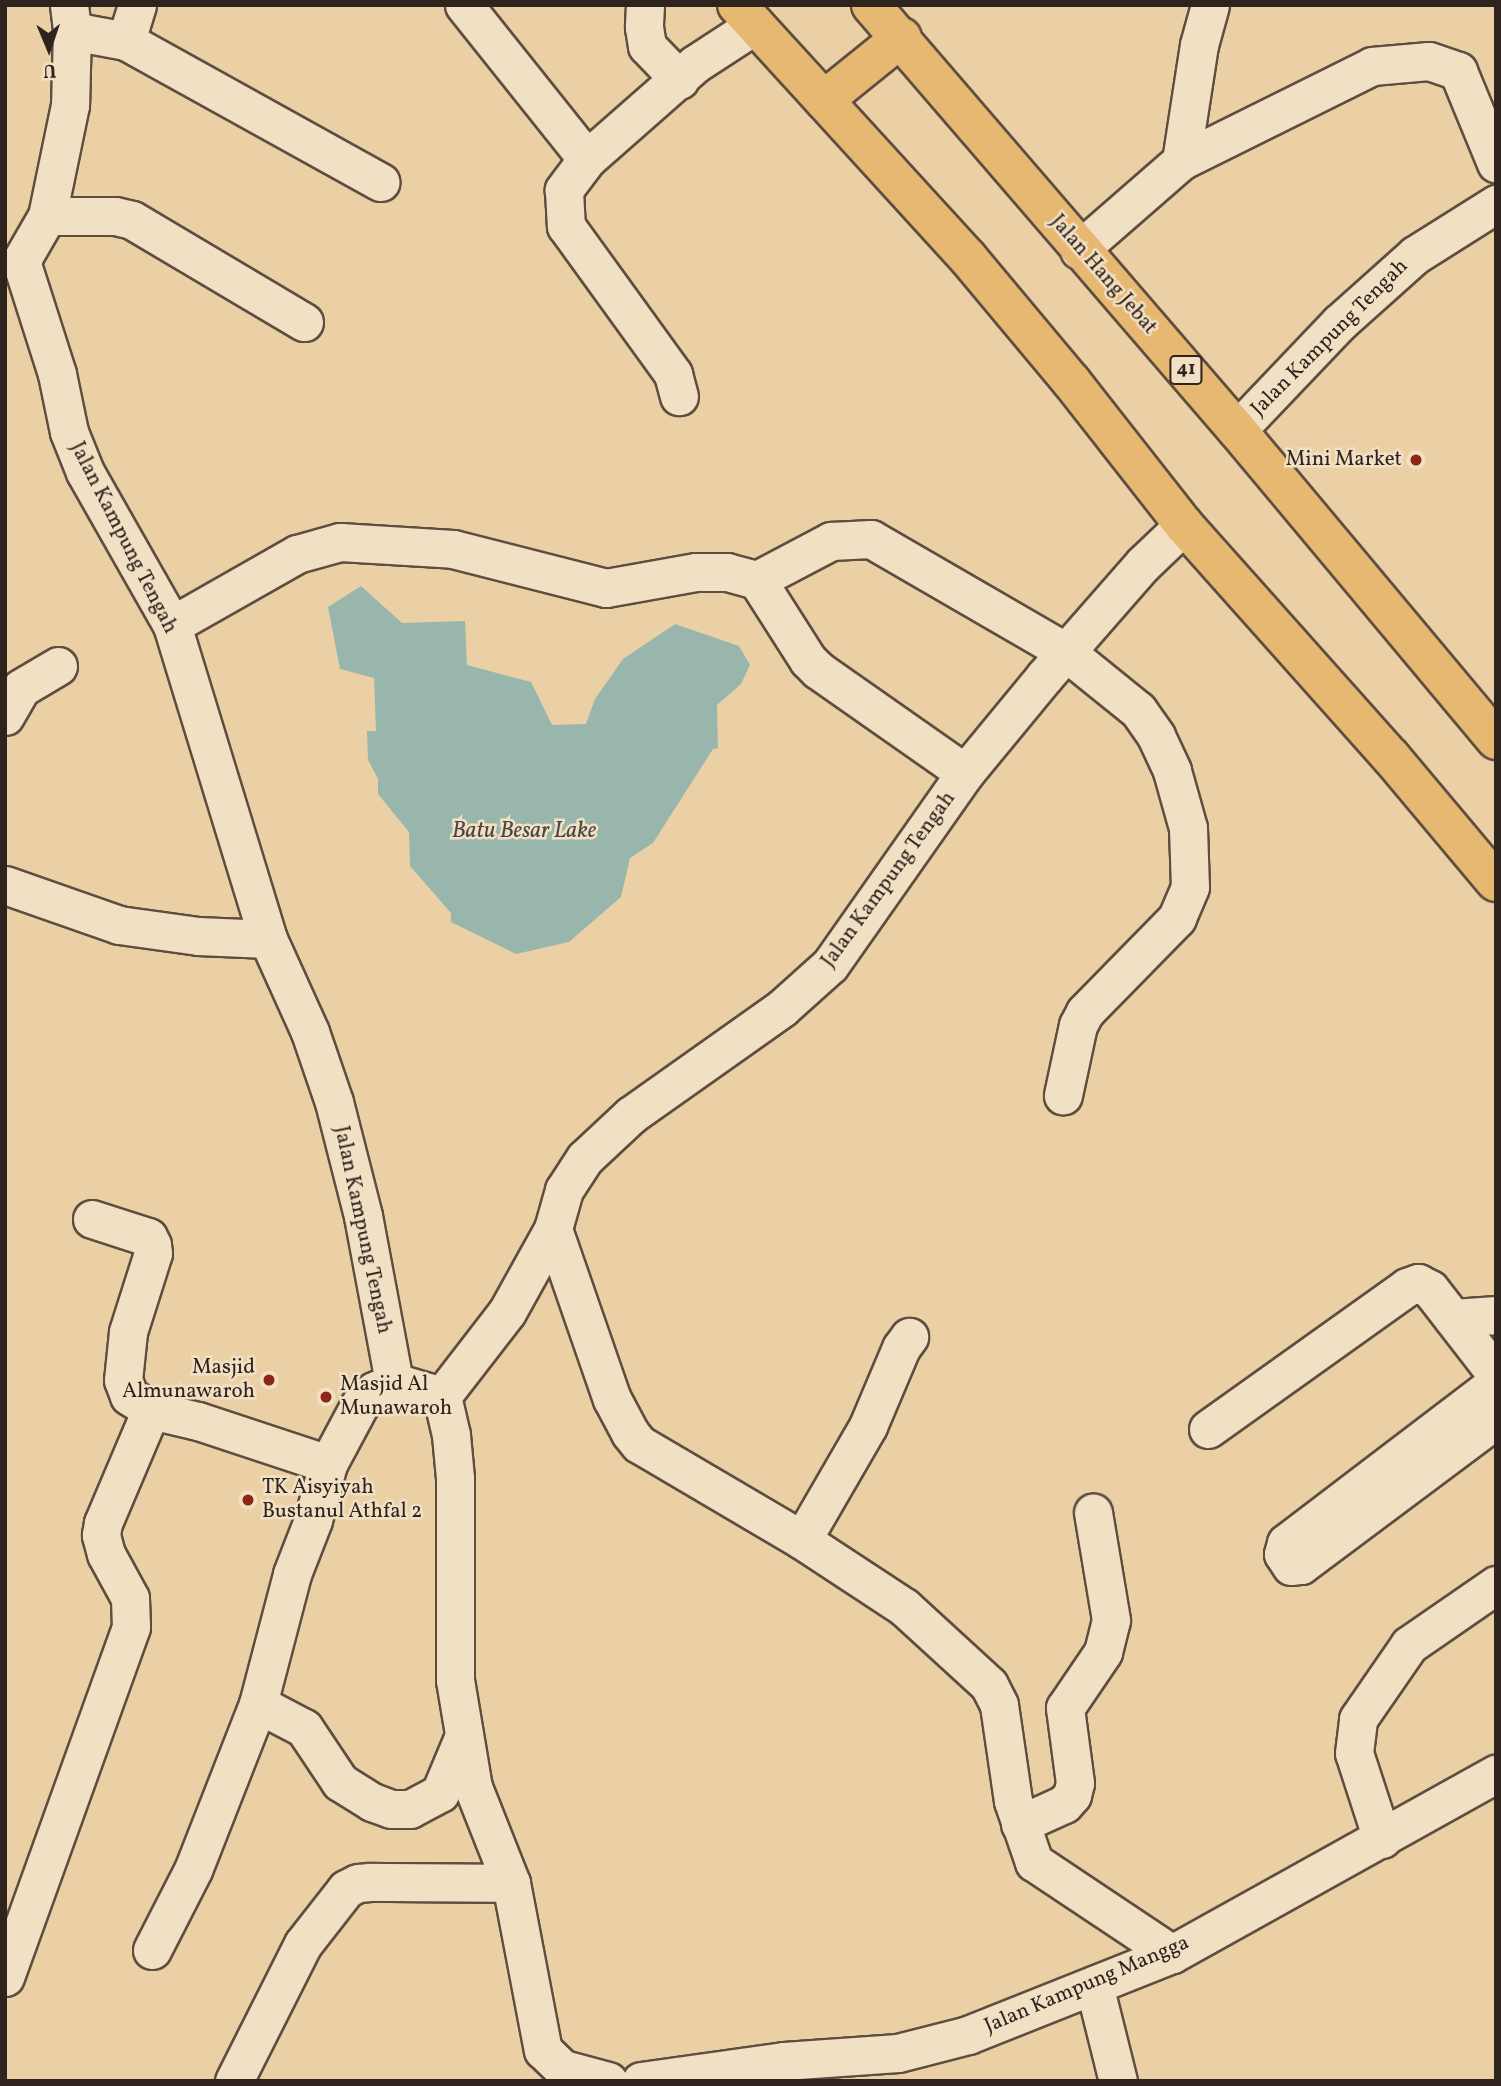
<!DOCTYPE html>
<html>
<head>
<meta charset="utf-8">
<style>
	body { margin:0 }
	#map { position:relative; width:1501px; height:2086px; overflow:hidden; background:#ebd0a5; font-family:Vollkorn,serif }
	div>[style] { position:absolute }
	.water>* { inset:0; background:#99b6ac }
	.roads { filter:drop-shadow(2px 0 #5e4e40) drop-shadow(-2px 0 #5e4e40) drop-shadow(0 2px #5e4e40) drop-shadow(0 -2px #5e4e40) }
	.minor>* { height:37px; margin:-18.5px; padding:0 18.5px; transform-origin:18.5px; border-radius:18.5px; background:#f2e0c4 }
	.highway>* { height:38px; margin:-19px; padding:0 19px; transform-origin:19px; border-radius:19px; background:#e6b872 }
	.dots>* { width:19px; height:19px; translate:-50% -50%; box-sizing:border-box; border:4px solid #f2e0c4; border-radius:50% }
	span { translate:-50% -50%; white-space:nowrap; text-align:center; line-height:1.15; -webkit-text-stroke:5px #f2e0c4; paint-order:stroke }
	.shield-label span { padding:2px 5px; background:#f2e0c4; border:2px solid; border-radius:5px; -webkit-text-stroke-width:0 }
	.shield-label { font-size:19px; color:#2f231e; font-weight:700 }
	.street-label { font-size:21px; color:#2f231e }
	.poi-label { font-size:21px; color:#2f231e }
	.right { translate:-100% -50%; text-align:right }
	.left { translate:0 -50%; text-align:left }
	.water-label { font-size:23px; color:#4a4842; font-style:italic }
	.frame { position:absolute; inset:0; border:7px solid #2f231e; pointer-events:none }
	.north { position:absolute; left:14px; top:14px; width:70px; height:70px; -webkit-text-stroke:5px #f2e0c4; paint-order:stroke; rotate:178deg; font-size:19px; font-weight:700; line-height:28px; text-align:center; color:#2f231e }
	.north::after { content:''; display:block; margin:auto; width:24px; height:32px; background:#2f231e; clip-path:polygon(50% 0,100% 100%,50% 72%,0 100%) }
</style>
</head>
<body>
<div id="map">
	<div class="water">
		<i style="clip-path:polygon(361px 586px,402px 623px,465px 621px,467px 665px,531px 682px,552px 725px,586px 724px,595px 699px,623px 659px,675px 624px,739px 646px,750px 665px,741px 684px,717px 705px,718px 748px,713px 749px,653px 843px,630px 858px,621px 897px,569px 942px,516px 954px,451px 922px,451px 913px,410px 866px,409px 832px,378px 794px,378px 779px,368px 760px,367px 731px,376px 731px,374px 678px,340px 669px,328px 607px)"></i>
	</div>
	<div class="roads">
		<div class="minor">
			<i style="left:69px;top:5px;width:26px;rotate:83deg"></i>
			<i style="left:72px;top:31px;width:74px;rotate:91.5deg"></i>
			<i style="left:70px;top:105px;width:113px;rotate:101.7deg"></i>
			<i style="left:47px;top:216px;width:52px;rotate:120deg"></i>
			<i style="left:21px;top:261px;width:119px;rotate:72.3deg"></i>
			<i style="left:57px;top:374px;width:59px;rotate:78.3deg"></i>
			<i style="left:69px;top:432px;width:43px;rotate:68.2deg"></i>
			<i style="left:85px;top:472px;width:176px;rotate:60.4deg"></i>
			<i style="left:172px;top:625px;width:328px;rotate:73deg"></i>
			<i style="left:268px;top:939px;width:102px;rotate:65.7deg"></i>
			<i style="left:310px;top:1032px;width:74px;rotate:71.1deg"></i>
			<i style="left:334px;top:1102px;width:118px;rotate:75.7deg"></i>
			<i style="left:363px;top:1216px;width:169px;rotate:79.4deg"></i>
			<i style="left:394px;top:1382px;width:50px;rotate:16.3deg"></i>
			<i style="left:442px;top:1396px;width:106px;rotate:-52.3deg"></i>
			<i style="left:507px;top:1312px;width:95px;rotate:-61deg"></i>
			<i style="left:553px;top:1229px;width:41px;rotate:-74.2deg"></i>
			<i style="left:564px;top:1190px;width:38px;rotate:-57deg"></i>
			<i style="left:585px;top:1158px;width:63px;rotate:-43.1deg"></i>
			<i style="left:631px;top:1115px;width:185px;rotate:-35.3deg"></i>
			<i style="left:782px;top:1008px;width:64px;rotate:-41.9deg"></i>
			<i style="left:830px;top:965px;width:235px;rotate:-54.9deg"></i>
			<i style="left:965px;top:773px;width:124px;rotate:-50.5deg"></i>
			<i style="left:1044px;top:677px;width:150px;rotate:-48.8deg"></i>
			<i style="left:1143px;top:564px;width:57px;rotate:-43.6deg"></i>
			<i style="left:464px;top:5px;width:197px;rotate:51.4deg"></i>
			<i style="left:587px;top:159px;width:144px;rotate:-41.3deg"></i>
			<i style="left:695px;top:64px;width:72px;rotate:-33deg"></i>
			<i style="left:645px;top:5px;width:22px;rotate:93deg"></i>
			<i style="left:644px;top:27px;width:19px;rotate:81deg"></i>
			<i style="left:647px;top:46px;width:47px;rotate:45.9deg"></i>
			<i style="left:72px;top:31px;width:55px;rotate:10.5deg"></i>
			<i style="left:126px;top:41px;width:291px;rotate:29deg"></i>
			<i style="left:126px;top:41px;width:38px;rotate:-73deg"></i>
			<i style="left:587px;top:159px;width:39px;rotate:127deg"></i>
			<i style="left:564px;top:190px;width:36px;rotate:87deg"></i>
			<i style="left:566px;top:226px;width:183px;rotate:54.1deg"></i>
			<i style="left:673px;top:374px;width:23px;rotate:75deg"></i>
			<i style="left:1181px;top:161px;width:117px;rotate:-81.2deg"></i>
			<i style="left:1199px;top:45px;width:41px;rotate:-74.6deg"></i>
			<i style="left:47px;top:216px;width:68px"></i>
			<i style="left:115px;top:216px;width:17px;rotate:13deg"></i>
			<i style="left:132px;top:220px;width:200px;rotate:30.7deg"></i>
			<i style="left:1079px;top:250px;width:135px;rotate:-41.1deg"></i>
			<i style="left:1181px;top:161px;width:213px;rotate:-26.4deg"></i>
			<i style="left:1372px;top:66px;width:57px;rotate:-5deg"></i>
			<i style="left:1429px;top:61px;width:31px;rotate:19deg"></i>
			<i style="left:1458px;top:71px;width:100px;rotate:67.6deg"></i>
			<i style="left:1237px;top:430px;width:148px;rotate:-46.4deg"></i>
			<i style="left:1339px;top:323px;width:102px;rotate:-41.8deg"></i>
			<i style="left:1415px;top:255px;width:96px;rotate:-32.2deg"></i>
			<i style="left:757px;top:580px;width:84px;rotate:-27.8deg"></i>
			<i style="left:831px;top:541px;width:40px;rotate:-2.9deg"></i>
			<i style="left:871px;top:539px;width:225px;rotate:30.1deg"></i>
			<i style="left:1066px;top:652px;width:92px;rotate:38.9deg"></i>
			<i style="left:1138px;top:710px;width:32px;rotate:55deg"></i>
			<i style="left:1156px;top:736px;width:38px;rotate:65deg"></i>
			<i style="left:1172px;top:771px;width:59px;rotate:74.3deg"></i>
			<i style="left:1188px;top:828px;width:59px;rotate:88.1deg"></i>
			<i style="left:1190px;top:887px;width:34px;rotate:113deg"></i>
			<i style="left:1177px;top:918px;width:132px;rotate:134.4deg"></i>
			<i style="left:1085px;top:1012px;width:15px;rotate:118deg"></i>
			<i style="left:1078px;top:1025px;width:72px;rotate:102.1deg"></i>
			<i style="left:172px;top:625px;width:144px;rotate:-29.6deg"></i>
			<i style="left:297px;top:554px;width:45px;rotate:-15.6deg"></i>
			<i style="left:340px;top:542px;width:113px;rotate:3.5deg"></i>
			<i style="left:453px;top:549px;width:158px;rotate:14.3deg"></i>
			<i style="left:606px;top:588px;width:91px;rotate:-10.1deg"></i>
			<i style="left:696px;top:572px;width:31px"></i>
			<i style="left:727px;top:572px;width:31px;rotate:15deg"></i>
			<i style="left:757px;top:580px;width:95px;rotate:57.5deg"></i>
			<i style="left:808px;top:660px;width:14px;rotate:45deg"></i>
			<i style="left:818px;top:670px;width:179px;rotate:35deg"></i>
			<i style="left:5px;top:716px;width:32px;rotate:-60deg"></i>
			<i style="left:21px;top:688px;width:43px;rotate:-30.7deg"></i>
			<i style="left:5px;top:885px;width:121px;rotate:19.3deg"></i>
			<i style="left:119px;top:925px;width:80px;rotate:7.9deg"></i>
			<i style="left:198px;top:936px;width:70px;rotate:2.5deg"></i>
			<i style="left:92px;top:1219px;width:59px;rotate:17.8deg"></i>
			<i style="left:148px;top:1237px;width:9px;rotate:63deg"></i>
			<i style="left:152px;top:1245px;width:8px;rotate:83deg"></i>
			<i style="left:153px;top:1253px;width:83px;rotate:107.6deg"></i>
			<i style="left:128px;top:1332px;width:48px;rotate:95.9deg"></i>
			<i style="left:123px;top:1380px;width:17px;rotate:69deg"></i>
			<i style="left:129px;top:1396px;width:26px;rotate:32deg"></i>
			<i style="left:553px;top:1229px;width:180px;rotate:70.9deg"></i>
			<i style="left:612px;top:1399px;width:38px;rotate:62deg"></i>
			<i style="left:630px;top:1433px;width:14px;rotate:51deg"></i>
			<i style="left:639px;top:1444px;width:189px;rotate:30.5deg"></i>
			<i style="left:802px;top:1540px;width:122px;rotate:33.3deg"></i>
			<i style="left:904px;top:1607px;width:115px;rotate:42.5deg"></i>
			<i style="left:989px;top:1685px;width:22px;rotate:63deg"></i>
			<i style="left:999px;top:1705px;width:97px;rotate:81.7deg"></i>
			<i style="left:1013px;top:1801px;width:65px;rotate:71deg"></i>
			<i style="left:1034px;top:1862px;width:166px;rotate:33.7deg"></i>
			<i style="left:1453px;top:1318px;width:43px;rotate:-4deg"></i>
			<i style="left:1496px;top:1383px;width:264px;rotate:142.7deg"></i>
			<i style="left:1286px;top:1543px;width:11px;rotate:105deg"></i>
			<i style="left:1283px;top:1554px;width:14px;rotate:56deg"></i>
			<i style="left:1291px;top:1566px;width:10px;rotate:-6deg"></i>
			<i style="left:1301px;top:1565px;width:244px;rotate:-36.8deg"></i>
			<i style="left:442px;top:1396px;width:40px;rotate:77deg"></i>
			<i style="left:451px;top:1435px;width:43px;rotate:84.7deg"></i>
			<i style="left:455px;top:1478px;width:202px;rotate:90deg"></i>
			<i style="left:455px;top:1680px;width:109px;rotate:80.5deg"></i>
			<i style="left:473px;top:1787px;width:103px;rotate:68.4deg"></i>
			<i style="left:511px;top:1883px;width:170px;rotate:79.2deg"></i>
			<i style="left:543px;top:2050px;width:28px;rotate:44deg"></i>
			<i style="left:563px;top:2069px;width:47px;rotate:14.9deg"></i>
			<i style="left:1208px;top:1429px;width:244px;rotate:-35.5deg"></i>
			<i style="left:1407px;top:1287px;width:12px;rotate:-20deg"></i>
			<i style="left:1418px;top:1283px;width:13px;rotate:27deg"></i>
			<i style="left:1430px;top:1289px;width:108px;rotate:52.2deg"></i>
			<i style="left:802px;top:1540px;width:132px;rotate:-59.9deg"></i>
			<i style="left:868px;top:1426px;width:85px;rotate:-67.1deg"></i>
			<i style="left:901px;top:1348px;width:14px;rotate:-54deg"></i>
			<i style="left:258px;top:1704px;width:52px;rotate:27.6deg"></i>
			<i style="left:304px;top:1728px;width:65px;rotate:56.3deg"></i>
			<i style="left:340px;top:1782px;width:38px;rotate:32deg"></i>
			<i style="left:372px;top:1802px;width:20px;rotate:20deg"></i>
			<i style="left:391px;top:1809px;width:19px"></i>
			<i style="left:410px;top:1809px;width:34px;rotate:-28deg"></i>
			<i style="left:440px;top:1793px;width:60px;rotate:-67.3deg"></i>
			<i style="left:1020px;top:1824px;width:48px;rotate:-24.4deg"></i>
			<i style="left:1064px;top:1804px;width:12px;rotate:-48deg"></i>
			<i style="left:1072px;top:1795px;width:12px;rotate:-76deg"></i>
			<i style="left:1075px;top:1783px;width:76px;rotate:-97.6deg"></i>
			<i style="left:1065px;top:1708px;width:68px;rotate:-55.8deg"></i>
			<i style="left:1103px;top:1652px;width:33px;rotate:-76deg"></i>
			<i style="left:1111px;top:1620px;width:109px;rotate:-99.5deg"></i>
			<i style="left:1382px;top:1839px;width:90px;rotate:-108deg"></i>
			<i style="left:1354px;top:1753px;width:34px;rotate:-83deg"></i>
			<i style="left:1358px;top:1719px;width:90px;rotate:-55.4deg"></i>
			<i style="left:1409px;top:1645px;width:106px;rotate:-34.6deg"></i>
			<i style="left:152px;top:1950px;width:90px;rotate:-62.9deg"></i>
			<i style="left:193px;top:1870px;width:178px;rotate:-68.6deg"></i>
			<i style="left:258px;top:1704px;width:134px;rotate:-75.3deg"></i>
			<i style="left:292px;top:1574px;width:58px;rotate:-68.7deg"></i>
			<i style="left:313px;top:1520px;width:58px;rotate:-75deg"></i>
			<i style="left:5px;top:1977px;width:372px;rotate:-70.2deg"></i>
			<i style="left:131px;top:1627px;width:29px;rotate:-92deg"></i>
			<i style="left:130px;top:1598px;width:50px;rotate:-118.6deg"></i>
			<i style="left:106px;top:1554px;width:20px;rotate:-105deg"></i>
			<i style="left:101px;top:1535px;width:12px;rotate:-81deg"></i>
			<i style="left:103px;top:1523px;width:123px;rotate:-67deg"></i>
			<i style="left:151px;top:1410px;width:48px;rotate:13.2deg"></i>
			<i style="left:198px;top:1421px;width:137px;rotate:18.3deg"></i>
			<i style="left:328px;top:1464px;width:68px;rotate:-61.9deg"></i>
			<i style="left:360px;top:1404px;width:19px;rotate:-43deg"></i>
			<i style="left:374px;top:1391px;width:22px;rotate:-24deg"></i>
			<i style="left:1094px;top:1985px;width:99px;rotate:76deg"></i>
			<i style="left:234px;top:2081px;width:153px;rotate:-63.3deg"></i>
			<i style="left:303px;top:1944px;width:70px;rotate:-52deg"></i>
			<i style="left:346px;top:1889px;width:13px;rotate:-27deg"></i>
			<i style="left:358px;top:1883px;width:12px;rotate:-5deg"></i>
			<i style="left:370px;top:1882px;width:141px;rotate:0.4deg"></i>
			<i style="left:641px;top:2081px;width:144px;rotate:-8deg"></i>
			<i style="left:784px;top:2061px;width:114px;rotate:-4deg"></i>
			<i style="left:898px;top:2053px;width:72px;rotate:-14.4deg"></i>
			<i style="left:968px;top:2035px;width:219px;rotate:-21.7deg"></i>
			<i style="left:1172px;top:1954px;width:371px;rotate:-29.1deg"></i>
		</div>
		<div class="highway">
			<i style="left:737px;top:5px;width:343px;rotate:47.6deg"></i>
			<i style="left:968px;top:258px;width:160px;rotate:50.1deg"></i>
			<i style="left:1071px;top:381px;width:183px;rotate:51.9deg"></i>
			<i style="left:1184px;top:525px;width:311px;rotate:48.3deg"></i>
			<i style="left:1391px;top:757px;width:163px;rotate:50deg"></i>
			<i style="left:871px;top:5px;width:561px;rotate:49.27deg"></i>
			<i style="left:1237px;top:430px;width:404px;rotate:50.1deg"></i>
			<i style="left:824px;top:100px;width:100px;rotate:-38.9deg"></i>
		</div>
	</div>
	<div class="dots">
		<i style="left:1416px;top:460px;background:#8f2418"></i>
		<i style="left:269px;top:1380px;background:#8f2418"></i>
		<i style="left:326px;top:1397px;background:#8f2418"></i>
		<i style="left:248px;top:1500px;background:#8f2418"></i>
	</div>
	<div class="shield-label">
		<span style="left:1186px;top:370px">41</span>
	</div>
	<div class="street-label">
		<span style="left:1103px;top:275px;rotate:49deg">Jalan Hang Jebat</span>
		<span style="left:1330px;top:338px;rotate:-45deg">Jalan Kampung Tengah</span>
		<span style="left:123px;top:538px;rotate:63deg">Jalan Kampung Tengah</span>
		<span style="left:889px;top:880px;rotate:-54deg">Jalan Kampung Tengah</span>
		<span style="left:362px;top:1230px;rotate:78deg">Jalan Kampung Tengah</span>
		<span style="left:1087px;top:1985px;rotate:-23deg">Jalan Kampung Mangga</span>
	</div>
	<div class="poi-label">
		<span class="right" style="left:1402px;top:460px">Mini Market</span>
		<span class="right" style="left:255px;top:1380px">Masjid<br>Almunawaroh</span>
		<span class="left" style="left:340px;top:1397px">Masjid Al<br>Munawaroh</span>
		<span class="left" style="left:262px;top:1500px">TK Aisyiyah<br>Bustanul Athfal 2</span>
	</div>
	<div class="water-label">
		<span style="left:524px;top:831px">Batu Besar Lake</span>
	</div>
	<div class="frame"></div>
	<div class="north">U</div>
</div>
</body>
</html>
